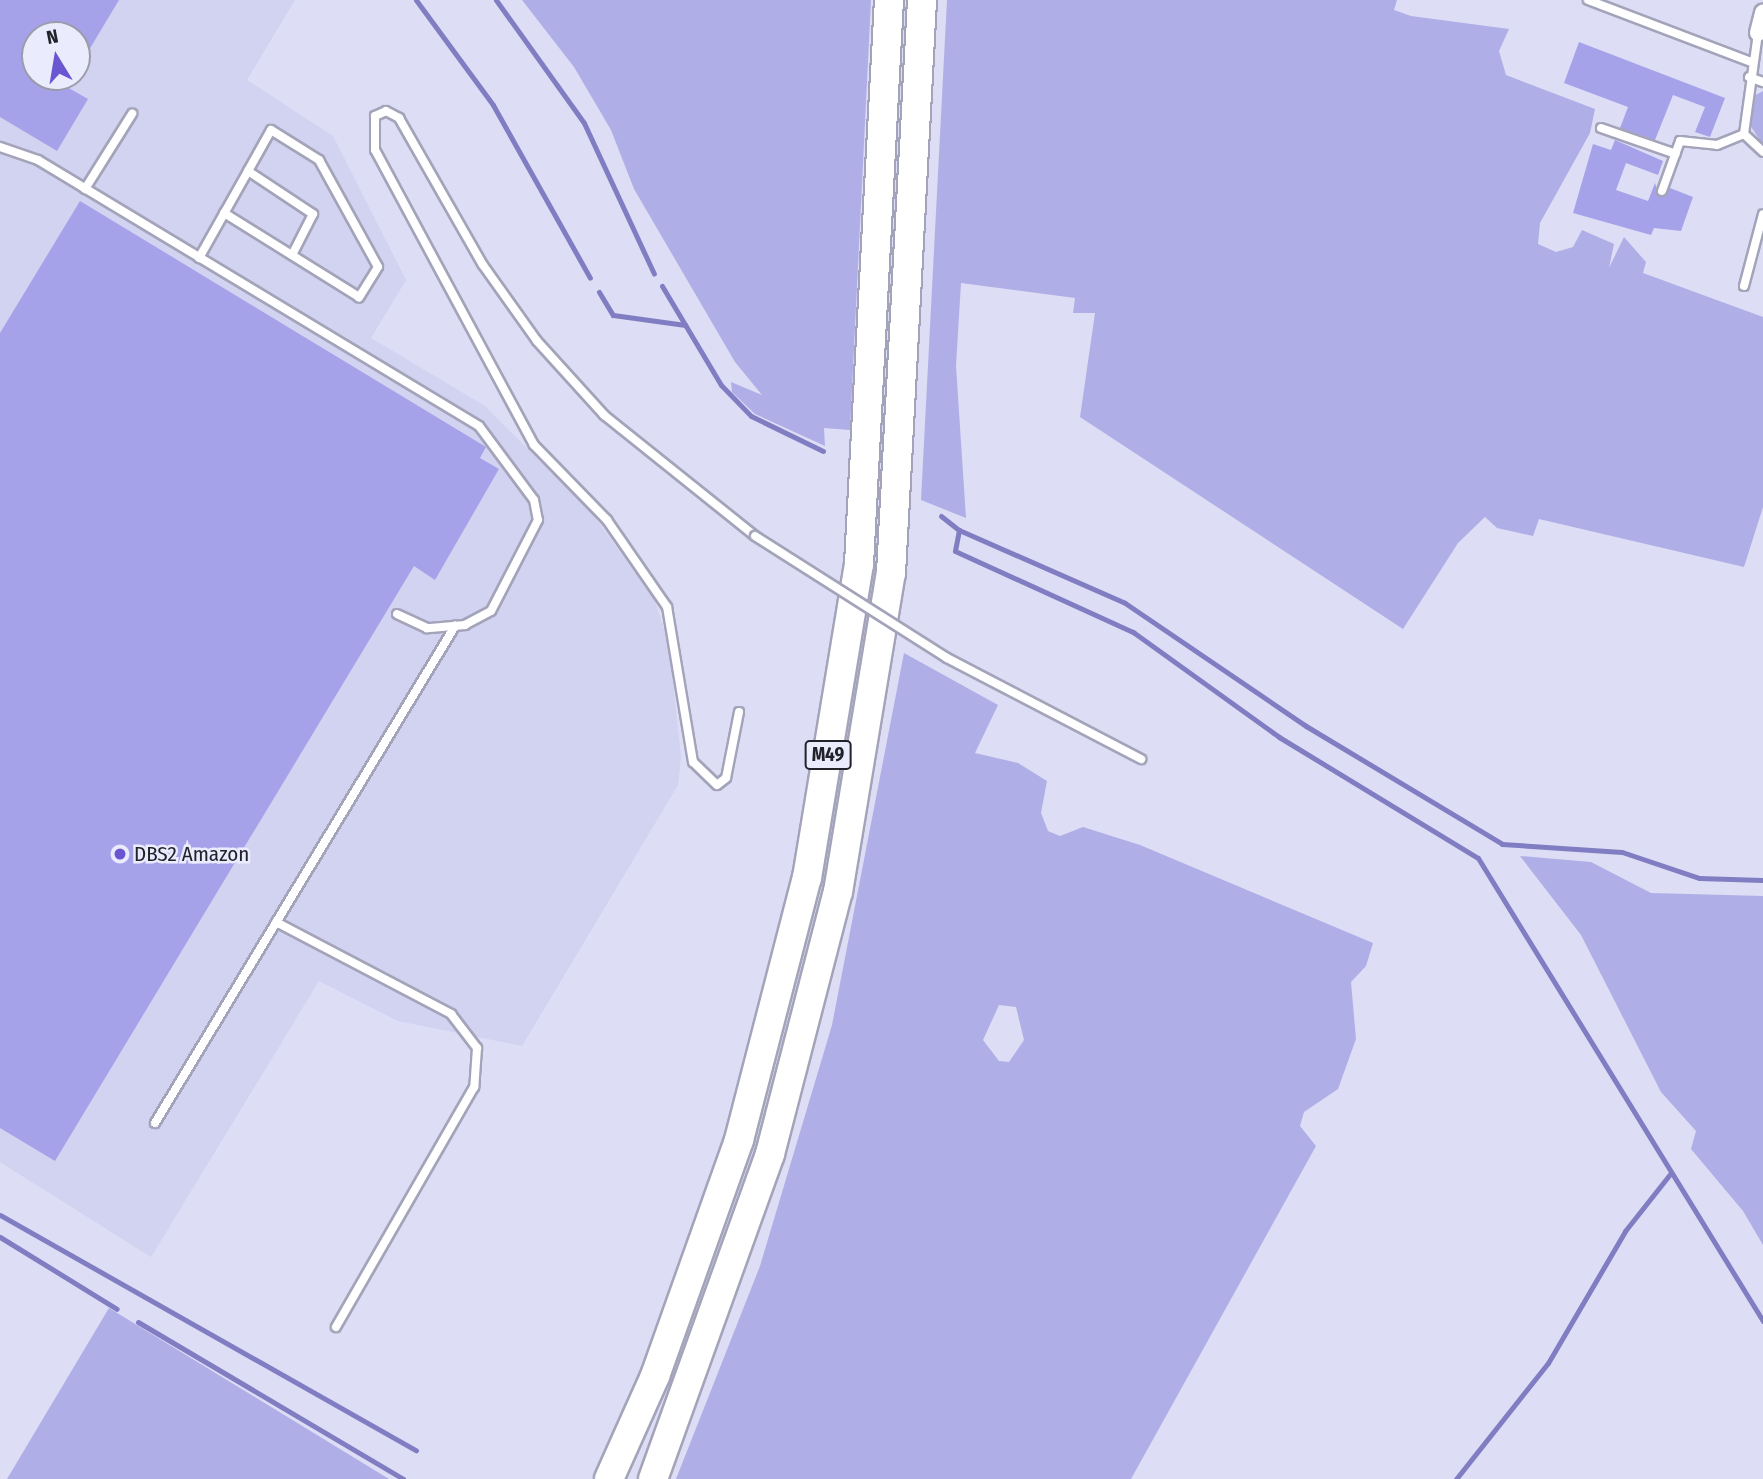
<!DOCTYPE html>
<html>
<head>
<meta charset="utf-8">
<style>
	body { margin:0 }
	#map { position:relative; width:1763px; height:1479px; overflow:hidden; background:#ddddf5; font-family:"Fira Sans Condensed",sans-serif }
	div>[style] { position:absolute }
	.built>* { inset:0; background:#d2d2f1 }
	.green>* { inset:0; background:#b0aee6 }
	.stream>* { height:5px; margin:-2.5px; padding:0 2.5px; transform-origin:2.5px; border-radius:2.5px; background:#817dc2 }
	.building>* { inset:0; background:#a6a2ea }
	.roads { filter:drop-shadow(2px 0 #a3a3b9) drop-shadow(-2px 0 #a3a3b9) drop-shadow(0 2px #a3a3b9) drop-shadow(0 -2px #a3a3b9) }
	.service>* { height:8px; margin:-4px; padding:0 4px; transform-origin:4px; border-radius:4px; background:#fff }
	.minor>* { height:16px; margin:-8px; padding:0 8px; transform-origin:8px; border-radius:8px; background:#fff }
	.motorway>* { height:28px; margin:-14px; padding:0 14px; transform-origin:14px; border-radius:14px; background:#fff }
	.bridges { filter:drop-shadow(2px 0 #a3a3b9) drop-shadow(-2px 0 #a3a3b9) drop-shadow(0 2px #a3a3b9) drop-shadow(0 -2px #a3a3b9) }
	.service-bridge>* { height:8px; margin:-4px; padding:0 4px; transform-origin:4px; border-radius:4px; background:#fff }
	.dots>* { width:19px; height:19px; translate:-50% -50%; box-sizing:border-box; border:4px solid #ebebfe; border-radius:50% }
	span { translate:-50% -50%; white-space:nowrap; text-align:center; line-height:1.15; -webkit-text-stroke:5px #ebebfe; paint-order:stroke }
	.shield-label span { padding:2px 5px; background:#ebebfe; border:2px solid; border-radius:5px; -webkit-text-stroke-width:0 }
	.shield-label { font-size:19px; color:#22222a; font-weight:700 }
	.poi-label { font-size:21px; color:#22222a }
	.left { translate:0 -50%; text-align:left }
	.north { position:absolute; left:21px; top:21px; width:70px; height:70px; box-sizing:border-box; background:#ebebfe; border:2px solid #9b9ba9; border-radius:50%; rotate:349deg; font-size:19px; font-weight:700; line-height:28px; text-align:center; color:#22222a }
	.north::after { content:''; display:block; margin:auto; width:24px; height:32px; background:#6956d0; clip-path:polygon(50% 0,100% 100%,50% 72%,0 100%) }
</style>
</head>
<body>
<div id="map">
	<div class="built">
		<i style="clip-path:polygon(evenodd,0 0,295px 0,247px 80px,333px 136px,406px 280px,371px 338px,485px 406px,592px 513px,655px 601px,669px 645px,681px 757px,678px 785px,522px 1046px,398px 1021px,319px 981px,151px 1257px,0 1162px,0 0,35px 35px,77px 35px,77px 77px,35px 77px,35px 35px)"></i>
	</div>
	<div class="green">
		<i style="clip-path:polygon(522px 0,871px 0,850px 430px,824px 428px,825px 446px,755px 414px,732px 392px,731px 382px,762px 395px,735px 362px,634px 189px,611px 130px,574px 67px)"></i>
		<i style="clip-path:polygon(947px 0,1397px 0,1394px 10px,1411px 16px,1509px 29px,1499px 51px,1506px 75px,1595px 109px,1590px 133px,1540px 223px,1538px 244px,1556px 252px,1573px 247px,1582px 230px,1614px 244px,1609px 268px,1624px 237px,1646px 262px,1643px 273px,1763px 317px,1763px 507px,1744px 567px,1539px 519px,1533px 536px,1497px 528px,1485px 517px,1458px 543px,1403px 629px,1080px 417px,1095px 313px,1073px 313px,1075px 298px,961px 283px,956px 366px,966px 518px,921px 500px)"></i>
		<i style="clip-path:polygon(1763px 91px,1763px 145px,1748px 122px,1752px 97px)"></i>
		<i style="clip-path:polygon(evenodd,904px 653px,998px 705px,975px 753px,1018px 763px,1047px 781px,1041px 813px,1048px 831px,1060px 836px,1083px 827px,1140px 845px,1373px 943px,1366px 966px,1351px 982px,1356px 1039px,1338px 1089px,1304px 1112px,1300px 1126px,1316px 1146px,1131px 1479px,676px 1479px,760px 1266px,832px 1025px,904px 653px,999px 1005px,1016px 1007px,1024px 1040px,1009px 1062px,999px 1061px,983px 1040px,999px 1005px)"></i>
		<i style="clip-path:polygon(1520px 856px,1591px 862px,1651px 893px,1763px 896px,1763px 1245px,1743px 1211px,1691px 1149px,1696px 1131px,1661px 1092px,1581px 935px)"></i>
		<i style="clip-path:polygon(109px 1308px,389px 1479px,7px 1479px)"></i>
	</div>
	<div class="stream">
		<i style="left:416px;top:0;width:130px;rotate:53.7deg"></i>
		<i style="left:493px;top:105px;width:198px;rotate:60.7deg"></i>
		<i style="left:496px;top:0;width:151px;rotate:54.4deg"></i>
		<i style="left:584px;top:123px;width:166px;rotate:65.1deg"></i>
		<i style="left:662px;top:286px;width:115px;rotate:59.2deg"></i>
		<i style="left:721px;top:385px;width:43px;rotate:45.9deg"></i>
		<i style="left:751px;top:416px;width:80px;rotate:25.9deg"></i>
		<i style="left:599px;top:292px;width:27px;rotate:59deg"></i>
		<i style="left:613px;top:315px;width:73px;rotate:7.9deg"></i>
		<i style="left:941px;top:516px;width:23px;rotate:38deg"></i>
		<i style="left:959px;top:530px;width:181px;rotate:23.7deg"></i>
		<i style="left:1125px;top:603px;width:219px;rotate:34.2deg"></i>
		<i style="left:1306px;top:726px;width:229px;rotate:31deg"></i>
		<i style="left:1502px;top:844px;width:120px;rotate:3.8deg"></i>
		<i style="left:1622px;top:852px;width:81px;rotate:18.7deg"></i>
		<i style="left:1699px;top:878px;width:64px;rotate:1.8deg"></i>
		<i style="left:959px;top:530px;width:21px;rotate:101deg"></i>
		<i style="left:955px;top:551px;width:196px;rotate:24.5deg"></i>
		<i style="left:1133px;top:632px;width:180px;rotate:35.7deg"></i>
		<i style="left:1279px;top:737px;width:233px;rotate:31.3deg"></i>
		<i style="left:1478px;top:858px;width:544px;rotate:58.39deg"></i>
		<i style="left:0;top:1215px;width:478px;rotate:29.5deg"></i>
		<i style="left:0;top:1237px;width:137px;rotate:31.6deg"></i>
		<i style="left:138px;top:1322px;width:308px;rotate:30.6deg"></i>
		<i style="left:1456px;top:1479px;width:148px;rotate:-51.6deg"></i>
		<i style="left:1548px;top:1363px;width:153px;rotate:-59.7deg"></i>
		<i style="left:1625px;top:1231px;width:73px;rotate:-51.7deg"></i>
	</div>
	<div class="building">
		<i style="clip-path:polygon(0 0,119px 0,77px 70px,77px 35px,35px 35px,35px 77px,73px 77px,67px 87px,88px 99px,57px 151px,0 117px)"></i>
		<i style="clip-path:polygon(1579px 42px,1725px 98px,1710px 137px,1695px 132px,1705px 107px,1673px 95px,1655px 140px,1620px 128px,1628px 107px,1564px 83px)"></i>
		<i style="clip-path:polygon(1615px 140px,1663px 161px,1658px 175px,1626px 163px,1616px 190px,1648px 201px,1655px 183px,1659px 197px,1670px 188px,1693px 197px,1681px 231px,1654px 228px,1651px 235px,1573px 213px,1593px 144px,1611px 150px)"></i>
		<i style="clip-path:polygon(80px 201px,486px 447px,480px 458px,499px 469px,435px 580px,414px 566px,55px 1161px,0 1128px,0 333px)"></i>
	</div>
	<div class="roads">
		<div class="service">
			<i style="left:1588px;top:0;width:174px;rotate:20.8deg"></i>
			<i style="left:1758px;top:33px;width:102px;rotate:97.9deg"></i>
			<i style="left:1744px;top:134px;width:26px;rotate:43deg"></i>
			<i style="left:1749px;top:77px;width:15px;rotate:20deg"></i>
			<i style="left:1601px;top:128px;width:79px;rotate:19.1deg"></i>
			<i style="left:0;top:147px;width:40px;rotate:18.9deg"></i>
			<i style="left:38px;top:160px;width:515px;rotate:31.1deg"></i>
			<i style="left:479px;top:426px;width:92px;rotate:53.4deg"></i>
			<i style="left:534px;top:500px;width:20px;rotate:79deg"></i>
			<i style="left:538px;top:520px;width:102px;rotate:117.3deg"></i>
			<i style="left:491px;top:611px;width:30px;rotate:152deg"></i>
			<i style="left:465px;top:625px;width:38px;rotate:175deg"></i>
			<i style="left:427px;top:628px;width:33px;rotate:-155deg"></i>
			<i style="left:248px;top:171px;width:78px;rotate:33.5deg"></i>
			<i style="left:313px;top:214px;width:46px;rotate:117.1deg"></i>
			<i style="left:85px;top:189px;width:89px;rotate:-57.9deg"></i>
			<i style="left:1662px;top:191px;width:53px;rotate:-70.2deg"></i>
			<i style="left:1680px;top:141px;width:37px;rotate:6deg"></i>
			<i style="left:1717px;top:145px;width:29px;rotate:-22deg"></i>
			<i style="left:199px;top:258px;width:100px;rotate:-60.6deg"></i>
			<i style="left:248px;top:171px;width:47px;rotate:-60.7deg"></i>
			<i style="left:271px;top:130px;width:57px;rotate:32deg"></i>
			<i style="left:319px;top:160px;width:122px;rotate:61.1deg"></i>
			<i style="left:378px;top:267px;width:36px;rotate:122deg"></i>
			<i style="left:359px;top:297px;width:159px;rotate:-148.1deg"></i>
			<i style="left:1744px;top:286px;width:74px;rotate:-75.2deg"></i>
			<i style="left:739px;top:712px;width:67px;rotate:101.1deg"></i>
			<i style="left:726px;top:778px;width:11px;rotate:142deg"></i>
			<i style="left:717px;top:785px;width:33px;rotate:-136deg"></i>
			<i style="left:693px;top:762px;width:157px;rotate:-99.5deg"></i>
			<i style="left:667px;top:607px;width:106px;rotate:-124.6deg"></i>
			<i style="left:607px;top:520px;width:105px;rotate:-134.2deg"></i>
			<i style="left:534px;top:445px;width:335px;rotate:-118.3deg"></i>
			<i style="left:375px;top:150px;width:34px;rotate:-90deg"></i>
			<i style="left:375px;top:116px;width:12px;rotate:-24deg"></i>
			<i style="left:386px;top:111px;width:15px;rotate:28deg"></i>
			<i style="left:399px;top:118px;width:169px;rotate:60.3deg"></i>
			<i style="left:483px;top:265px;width:93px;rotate:54.6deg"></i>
			<i style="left:537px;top:341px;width:100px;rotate:47.8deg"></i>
			<i style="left:604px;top:415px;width:193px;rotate:38.7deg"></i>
			<i style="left:276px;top:922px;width:198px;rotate:27.7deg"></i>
			<i style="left:451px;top:1014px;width:43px;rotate:52.6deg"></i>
			<i style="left:477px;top:1048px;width:39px;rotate:94deg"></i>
			<i style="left:474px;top:1087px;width:277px;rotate:119.9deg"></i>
			<i style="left:155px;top:1123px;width:581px;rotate:-58.88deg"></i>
		</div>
		<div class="minor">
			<i style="left:1758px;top:33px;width:21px;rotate:-76deg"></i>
		</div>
		<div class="motorway">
			<i style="left:609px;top:1479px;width:113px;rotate:-65.9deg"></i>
			<i style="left:655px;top:1376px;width:251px;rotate:-70.4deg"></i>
			<i style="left:739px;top:1140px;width:271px;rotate:-75.5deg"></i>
			<i style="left:807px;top:878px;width:318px;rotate:-80.6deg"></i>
			<i style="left:859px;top:564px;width:565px;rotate:-86.96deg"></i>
			<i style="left:653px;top:1479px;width:345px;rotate:-70.2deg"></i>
			<i style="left:770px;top:1154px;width:271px;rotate:-75.5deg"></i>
			<i style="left:838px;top:892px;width:323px;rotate:-80.6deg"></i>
			<i style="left:891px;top:573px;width:574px;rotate:-86.9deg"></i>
		</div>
	</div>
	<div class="bridges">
		<div class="service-bridge">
			<i style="left:755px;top:536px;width:227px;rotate:32.4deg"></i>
			<i style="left:947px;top:658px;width:219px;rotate:27.5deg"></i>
		</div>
	</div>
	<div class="dots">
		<i style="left:120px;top:854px;background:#6956d0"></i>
	</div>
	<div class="shield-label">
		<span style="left:828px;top:755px">M49</span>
	</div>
	<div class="poi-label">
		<span class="left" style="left:134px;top:854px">DBS2 Amazon</span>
	</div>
	<div class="north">N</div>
</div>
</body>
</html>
